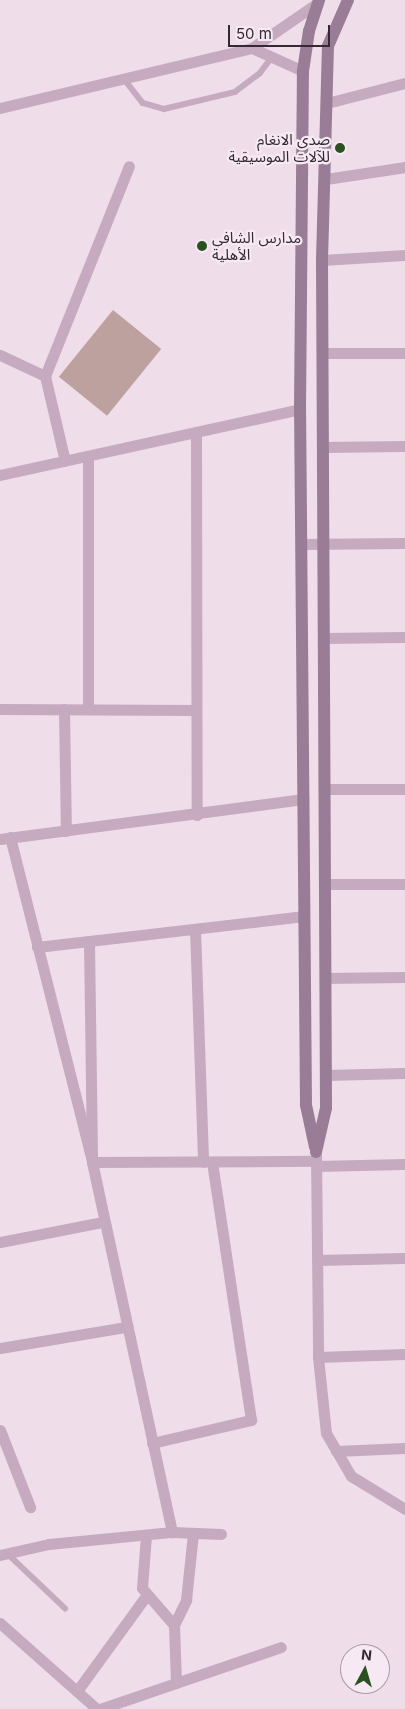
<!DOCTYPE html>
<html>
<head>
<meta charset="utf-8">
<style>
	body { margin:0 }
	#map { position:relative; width:405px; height:1709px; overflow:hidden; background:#efddea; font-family:Inter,"Noto Sans Arabic",sans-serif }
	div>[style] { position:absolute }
	.green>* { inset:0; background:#bca19f; transform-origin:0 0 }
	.lane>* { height:5.5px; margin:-2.75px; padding:0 2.75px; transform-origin:2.75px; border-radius:2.75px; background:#c6aac0 }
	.street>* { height:11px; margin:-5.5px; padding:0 5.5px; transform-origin:5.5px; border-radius:5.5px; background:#c6aac0 }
	.secondary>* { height:12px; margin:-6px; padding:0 6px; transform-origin:6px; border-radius:6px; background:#997c95 }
	.dots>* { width:14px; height:14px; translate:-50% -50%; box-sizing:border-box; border:2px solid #f7e9f3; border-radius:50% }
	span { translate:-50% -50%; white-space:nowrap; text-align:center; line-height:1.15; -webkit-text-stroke:4.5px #f7e9f3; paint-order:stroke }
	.poi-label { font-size:15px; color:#342933 }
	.right { translate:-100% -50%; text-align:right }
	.left { translate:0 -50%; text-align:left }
	.north { position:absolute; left:340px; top:1644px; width:50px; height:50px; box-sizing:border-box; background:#f7e9f3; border:1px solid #a99ca6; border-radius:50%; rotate:6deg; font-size:14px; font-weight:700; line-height:20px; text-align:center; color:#342933 }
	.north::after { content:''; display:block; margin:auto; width:18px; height:22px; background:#2b5123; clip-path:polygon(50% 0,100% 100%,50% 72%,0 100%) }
	.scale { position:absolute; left:228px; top:25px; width:102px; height:22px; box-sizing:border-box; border:2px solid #342933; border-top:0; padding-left:6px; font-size:15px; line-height:18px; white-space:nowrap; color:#342933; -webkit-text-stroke:4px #f7e9f3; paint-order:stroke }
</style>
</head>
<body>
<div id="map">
	<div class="green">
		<i style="left:113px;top:310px;width:62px;height:86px;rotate:39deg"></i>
	</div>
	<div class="lane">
		<i style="left:125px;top:80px;width:29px;rotate:52deg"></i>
		<i style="left:143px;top:103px;width:22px;rotate:16deg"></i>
		<i style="left:164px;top:109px;width:73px;rotate:-13.5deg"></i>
		<i style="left:235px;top:92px;width:31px;rotate:-37deg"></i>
		<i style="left:260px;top:73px;width:20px;rotate:-53deg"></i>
		<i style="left:8px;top:1554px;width:79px;rotate:43.5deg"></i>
	</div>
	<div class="street">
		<i style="left:252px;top:48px;width:56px;rotate:24.3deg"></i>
		<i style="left:327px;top:103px;width:81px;rotate:-14.4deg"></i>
		<i style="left:0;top:108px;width:259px;rotate:-13.4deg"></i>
		<i style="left:252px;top:48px;width:78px;rotate:-34.5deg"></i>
		<i style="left:326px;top:179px;width:80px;rotate:-8.6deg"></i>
		<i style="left:322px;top:260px;width:83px;rotate:-3.4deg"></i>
		<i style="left:323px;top:353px;width:82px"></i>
		<i style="left:0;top:355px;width:50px;rotate:25deg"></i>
		<i style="left:45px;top:376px;width:87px;rotate:76.8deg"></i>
		<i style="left:45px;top:376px;width:226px;rotate:-68.2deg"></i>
		<i style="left:196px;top:432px;width:383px;rotate:89.9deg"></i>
		<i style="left:323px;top:447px;width:82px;rotate:-0.7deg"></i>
		<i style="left:88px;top:456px;width:253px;rotate:90deg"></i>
		<i style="left:0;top:475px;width:307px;rotate:-12.4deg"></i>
		<i style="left:301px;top:544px;width:104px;rotate:-0.6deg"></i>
		<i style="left:324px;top:638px;width:81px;rotate:-0.7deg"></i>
		<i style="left:0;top:709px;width:196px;rotate:0.3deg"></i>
		<i style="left:64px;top:709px;width:122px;rotate:89.1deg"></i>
		<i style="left:325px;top:789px;width:80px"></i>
		<i style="left:10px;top:837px;width:335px;rotate:75.8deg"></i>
		<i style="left:92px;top:1162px;width:379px;rotate:77.8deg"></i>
		<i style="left:0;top:839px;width:306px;rotate:-7.5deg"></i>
		<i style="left:325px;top:884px;width:80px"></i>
		<i style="left:195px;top:929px;width:233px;rotate:88deg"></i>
		<i style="left:89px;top:941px;width:221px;rotate:89.2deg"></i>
		<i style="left:92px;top:1162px;width:224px;rotate:-0.3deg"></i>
		<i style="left:37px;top:947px;width:269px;rotate:-6.6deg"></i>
		<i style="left:325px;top:978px;width:80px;rotate:-0.7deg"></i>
		<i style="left:326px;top:1075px;width:79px;rotate:-1.5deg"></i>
		<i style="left:316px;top:1153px;width:204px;rotate:89.4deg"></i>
		<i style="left:318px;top:1357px;width:76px;rotate:84deg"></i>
		<i style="left:326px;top:1433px;width:50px;rotate:59.8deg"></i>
		<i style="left:351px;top:1476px;width:63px;rotate:31.4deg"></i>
		<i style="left:316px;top:1166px;width:89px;rotate:-1.3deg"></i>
		<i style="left:0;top:1242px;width:105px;rotate:-11deg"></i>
		<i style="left:317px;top:1260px;width:88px;rotate:-1.3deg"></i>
		<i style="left:0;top:1348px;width:128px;rotate:-9.5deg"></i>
		<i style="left:318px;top:1357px;width:87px;rotate:-2deg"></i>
		<i style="left:0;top:1430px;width:83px;rotate:68.7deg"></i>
		<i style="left:152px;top:1443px;width:102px;rotate:-13.1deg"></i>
		<i style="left:251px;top:1420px;width:261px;rotate:-98.6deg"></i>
		<i style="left:336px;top:1451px;width:69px;rotate:-2.5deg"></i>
		<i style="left:146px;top:1535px;width:53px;rotate:94.3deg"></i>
		<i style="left:142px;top:1588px;width:49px;rotate:49.1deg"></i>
		<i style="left:174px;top:1625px;width:58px;rotate:88deg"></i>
		<i style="left:0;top:1555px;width:50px;rotate:-12.7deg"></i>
		<i style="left:49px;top:1544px;width:124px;rotate:-5.6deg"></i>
		<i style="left:172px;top:1532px;width:49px;rotate:2.3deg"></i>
		<i style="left:0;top:1623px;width:130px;rotate:41.6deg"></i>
		<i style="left:174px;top:1625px;width:28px;rotate:-64deg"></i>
		<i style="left:186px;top:1600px;width:67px;rotate:-84deg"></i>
		<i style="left:77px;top:1691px;width:117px;rotate:-54deg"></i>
		<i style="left:100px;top:1709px;width:191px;rotate:-18.9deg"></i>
	</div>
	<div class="secondary">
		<i style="left:315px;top:1147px;width:43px;rotate:-102.1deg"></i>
		<i style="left:306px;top:1105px;width:696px;rotate:-90.49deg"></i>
		<i style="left:300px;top:409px;width:338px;rotate:-89.5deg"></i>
		<i style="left:303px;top:71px;width:40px;rotate:-81.5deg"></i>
		<i style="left:309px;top:31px;width:33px;rotate:-72deg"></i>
		<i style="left:316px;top:1152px;width:45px;rotate:-77.2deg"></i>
		<i style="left:326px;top:1108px;width:848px;rotate:-90.27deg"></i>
		<i style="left:322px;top:260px;width:214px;rotate:-88.4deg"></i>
		<i style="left:328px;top:46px;width:50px;rotate:-66.5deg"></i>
	</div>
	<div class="dots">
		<i style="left:340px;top:148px;background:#2b5123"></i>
		<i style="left:202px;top:246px;background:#2b5123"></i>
	</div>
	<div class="poi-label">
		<span class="right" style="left:330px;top:148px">صدى الانغام<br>للآلات الموسيقية</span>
		<span class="left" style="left:212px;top:246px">مدارس الشافي<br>الأهلية</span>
	</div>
	<div class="north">N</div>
	<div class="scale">50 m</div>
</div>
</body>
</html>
